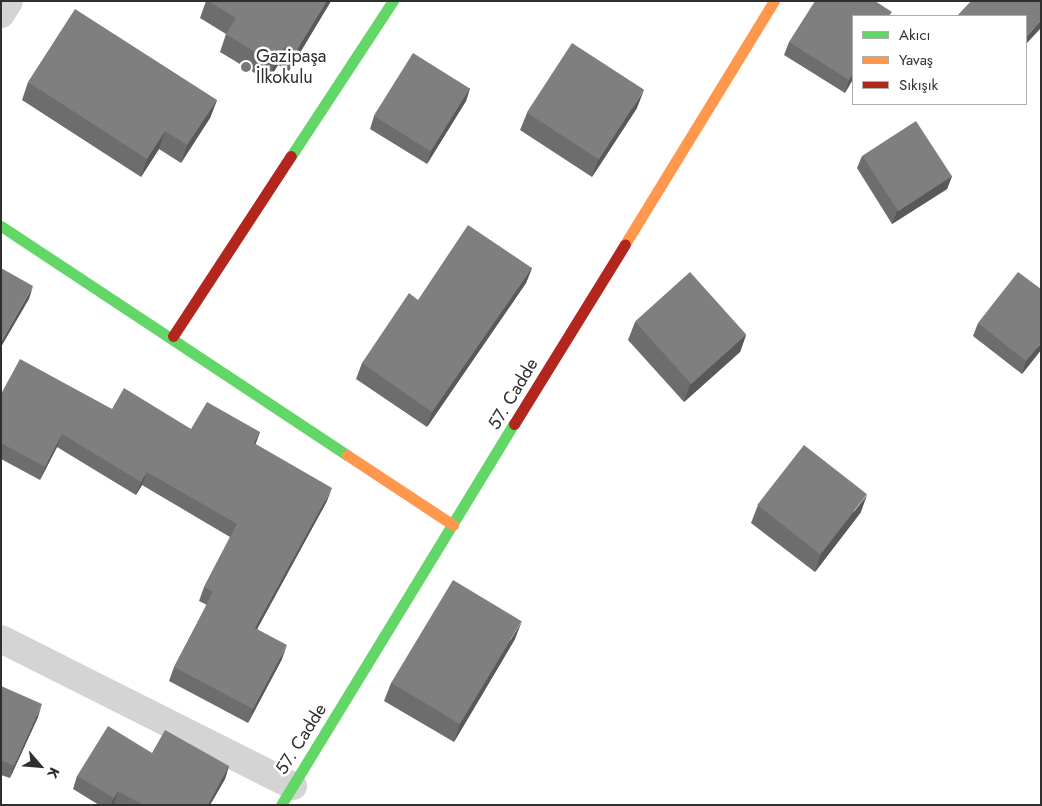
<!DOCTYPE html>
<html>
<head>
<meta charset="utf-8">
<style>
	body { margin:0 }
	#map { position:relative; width:1042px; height:806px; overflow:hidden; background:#fff; font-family:Jost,sans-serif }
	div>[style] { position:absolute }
	.street>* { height:28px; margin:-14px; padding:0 14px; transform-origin:14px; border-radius:14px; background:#d4d4d4 }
	.fast>* { height:11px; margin:-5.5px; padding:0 5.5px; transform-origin:5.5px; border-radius:5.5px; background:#63d668 }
	.slow>* { height:11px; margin:-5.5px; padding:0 5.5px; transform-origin:5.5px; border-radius:5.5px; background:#ff974d }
	.jam>* { height:11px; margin:-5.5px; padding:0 5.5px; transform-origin:5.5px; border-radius:5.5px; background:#b3261e }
	.wall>* { inset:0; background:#6d6d6d }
	.shaded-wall>* { inset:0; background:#595959 }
	.building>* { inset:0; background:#7f7f7f; transform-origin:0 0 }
	.dots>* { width:14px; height:14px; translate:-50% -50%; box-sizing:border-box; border:2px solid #fff; border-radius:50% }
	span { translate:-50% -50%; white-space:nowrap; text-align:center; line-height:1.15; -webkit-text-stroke:5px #fff; paint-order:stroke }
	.poi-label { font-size:18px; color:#2f2f2f }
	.left { translate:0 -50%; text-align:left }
	.street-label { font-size:18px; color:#2f2f2f }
	.frame { position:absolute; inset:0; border:2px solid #2f2f2f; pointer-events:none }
	.legend { position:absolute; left:852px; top:15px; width:175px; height:90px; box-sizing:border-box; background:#fff; border:1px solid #acacac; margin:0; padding:6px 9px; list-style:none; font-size:15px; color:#2f2f2f }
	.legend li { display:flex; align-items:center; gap:10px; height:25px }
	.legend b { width:25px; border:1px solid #acacac }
	.north { position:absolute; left:15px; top:741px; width:50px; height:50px; -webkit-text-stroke:4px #fff; paint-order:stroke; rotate:117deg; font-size:14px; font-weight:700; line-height:20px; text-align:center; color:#2f2f2f }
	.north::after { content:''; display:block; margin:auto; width:18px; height:22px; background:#2f2f2f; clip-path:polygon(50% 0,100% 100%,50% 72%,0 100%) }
</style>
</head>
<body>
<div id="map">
	<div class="street">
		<i style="left:1px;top:14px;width:15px;rotate:-58deg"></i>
		<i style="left:1px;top:639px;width:327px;rotate:26.7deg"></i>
	</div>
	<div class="fast">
		<i style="left:291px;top:156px;width:186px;rotate:-56.7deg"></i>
		<i style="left:1px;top:226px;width:415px;rotate:33.5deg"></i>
		<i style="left:281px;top:805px;width:447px;rotate:-58.6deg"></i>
	</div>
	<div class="slow">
		<i style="left:625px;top:244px;width:285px;rotate:-58.5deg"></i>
		<i style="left:347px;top:455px;width:127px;rotate:33.4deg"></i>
	</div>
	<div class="jam">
		<i style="left:173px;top:336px;width:215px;rotate:-56.8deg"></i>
		<i style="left:514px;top:424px;width:211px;rotate:-58.3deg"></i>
	</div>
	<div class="wall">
		<i style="clip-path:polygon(206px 1px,331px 1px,289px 71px,278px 65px,268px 81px,220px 52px,226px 34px,200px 18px)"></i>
		<i style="clip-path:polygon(853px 16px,853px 79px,845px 93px,784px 55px,789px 42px)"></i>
		<i style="clip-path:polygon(28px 82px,217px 100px,210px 118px,181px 163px,159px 149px,141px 177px,22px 100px)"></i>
		<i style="clip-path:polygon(470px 88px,466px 101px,427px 164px,370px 129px,374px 116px)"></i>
		<i style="clip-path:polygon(637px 108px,592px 177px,520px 130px,527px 113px)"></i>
		<i style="clip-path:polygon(862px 156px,952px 176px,947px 189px,892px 224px,857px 168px)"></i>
		<i style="clip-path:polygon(532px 268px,526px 283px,427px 427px,356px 379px,362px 363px,418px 300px)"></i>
		<i style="clip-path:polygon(635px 322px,746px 335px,740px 352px,684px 402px,628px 340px)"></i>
		<i style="clip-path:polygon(978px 323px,1041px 350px,1022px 374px,973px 336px)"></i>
		<i style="clip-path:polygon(1px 394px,112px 409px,191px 429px,260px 432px,255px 444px,327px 501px,257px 629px,282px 659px,248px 723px,169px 681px,174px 667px,207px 605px,199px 601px,204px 587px,230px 537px,142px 485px,136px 495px,57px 447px,40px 480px,1px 459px)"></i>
		<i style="clip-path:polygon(758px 505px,861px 512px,815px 572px,751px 523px)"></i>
		<i style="clip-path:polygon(515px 639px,454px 742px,384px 701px,391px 683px)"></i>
		<i style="clip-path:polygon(1px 686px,38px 717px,10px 778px,1px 775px)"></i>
		<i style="clip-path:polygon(152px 753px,229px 766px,225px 779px,210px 805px,116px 805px,114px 804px,113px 805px,99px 805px,73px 789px,77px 776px)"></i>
	</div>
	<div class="shaded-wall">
		<i style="clip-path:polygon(327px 1px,331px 1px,289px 71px,295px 53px)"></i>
		<i style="clip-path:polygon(1041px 20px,1041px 28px,1026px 44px,1026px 37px)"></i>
		<i style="clip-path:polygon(285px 47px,278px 65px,268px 81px,274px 64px)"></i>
		<i style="clip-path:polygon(853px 74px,853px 79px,845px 93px,849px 80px)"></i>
		<i style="clip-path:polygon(470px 88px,466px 101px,427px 164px,431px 151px)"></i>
		<i style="clip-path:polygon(644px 90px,637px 108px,592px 177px,598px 160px)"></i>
		<i style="clip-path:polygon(217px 100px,210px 118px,181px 163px,187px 145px)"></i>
		<i style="clip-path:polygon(165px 131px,159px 149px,141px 177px,147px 159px)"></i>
		<i style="clip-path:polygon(952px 176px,947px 189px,892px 224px,897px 211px)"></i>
		<i style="clip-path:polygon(532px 268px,526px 283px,427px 427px,432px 412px)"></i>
		<i style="clip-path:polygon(33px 286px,29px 299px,1px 347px,1px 342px)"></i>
		<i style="clip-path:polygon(746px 335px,740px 352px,684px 402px,690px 385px)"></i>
		<i style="clip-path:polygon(1041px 343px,1041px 350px,1022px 374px,1026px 361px)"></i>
		<i style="clip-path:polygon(260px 432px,255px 446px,254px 443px)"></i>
		<i style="clip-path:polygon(62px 434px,57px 447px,40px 480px,45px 467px)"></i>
		<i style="clip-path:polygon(147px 472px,142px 485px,136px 495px,141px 482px)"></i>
		<i style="clip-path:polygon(332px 488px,327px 501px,250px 642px,255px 628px)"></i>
		<i style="clip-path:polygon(867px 495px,861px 512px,815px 572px,821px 554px)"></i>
		<i style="clip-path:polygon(522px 621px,515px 639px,454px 742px,460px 724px)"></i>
		<i style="clip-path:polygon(287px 645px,282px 659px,248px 723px,253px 709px)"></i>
		<i style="clip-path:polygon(42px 704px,38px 717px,10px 778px,14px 766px)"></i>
		<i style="clip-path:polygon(229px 766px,225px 779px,210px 805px,208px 805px)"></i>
		<i style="clip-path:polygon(118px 791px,114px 804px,113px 805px,111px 805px,114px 798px)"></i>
	</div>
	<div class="building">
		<i style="clip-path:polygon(208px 1px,327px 1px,295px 53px,285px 47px,274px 64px,226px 34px,236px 18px)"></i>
		<i style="clip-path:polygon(815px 1px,875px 1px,892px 12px,889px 16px,853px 16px,853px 74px,849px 80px,789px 42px)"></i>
		<i style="clip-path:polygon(971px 1px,1041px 1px,1041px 20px,1026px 37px,1026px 16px,957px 16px)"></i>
		<i style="clip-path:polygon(75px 9px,217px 100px,187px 145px,165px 131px,147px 159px,28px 82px)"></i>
		<i style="left:572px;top:43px;width:86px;height:83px;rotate:33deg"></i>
		<i style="left:413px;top:53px;width:67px;height:74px;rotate:32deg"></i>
		<i style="left:916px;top:121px;width:66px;height:64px;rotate:57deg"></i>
		<i style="clip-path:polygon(468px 225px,532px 268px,432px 412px,362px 363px,409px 293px,418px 300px)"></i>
		<i style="clip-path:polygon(1px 268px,33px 286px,1px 342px)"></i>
		<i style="left:690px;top:272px;width:84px;height:74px;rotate:48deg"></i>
		<i style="clip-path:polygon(1018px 272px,1041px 289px,1041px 343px,1026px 361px,978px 323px)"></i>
		<i style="clip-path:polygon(20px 359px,112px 409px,124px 388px,191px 429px,207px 402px,260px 432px,254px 443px,332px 488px,255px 628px,287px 645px,253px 709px,174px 667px,213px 592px,204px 587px,237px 524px,147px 472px,141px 482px,62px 434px,45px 467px,1px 443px,1px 394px)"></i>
		<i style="left:804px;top:445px;width:80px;height:76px;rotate:38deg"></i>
		<i style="left:453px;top:580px;width:80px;height:120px;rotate:31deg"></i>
		<i style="clip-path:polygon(1px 686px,42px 704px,14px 766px,1px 760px)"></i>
		<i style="clip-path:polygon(108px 726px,152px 753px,165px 730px,229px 766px,208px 805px,143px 805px,118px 791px,114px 798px,77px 776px)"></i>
	</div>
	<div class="dots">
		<i style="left:246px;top:67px;background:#787878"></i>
	</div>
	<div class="poi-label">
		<span class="left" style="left:256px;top:67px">Gazipaşa<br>İlkokulu</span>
	</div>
	<div class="street-label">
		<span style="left:513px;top:394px;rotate:-59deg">57. Cadde</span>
		<span style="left:301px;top:739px;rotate:-58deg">57. Cadde</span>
	</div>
	<div class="frame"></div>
	<ul class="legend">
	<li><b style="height:6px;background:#63d668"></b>Akıcı</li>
	<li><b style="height:6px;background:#ff974d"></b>Yavaş</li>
	<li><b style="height:6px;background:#b3261e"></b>Sıkışık</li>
	</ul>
	<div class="north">K</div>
</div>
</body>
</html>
